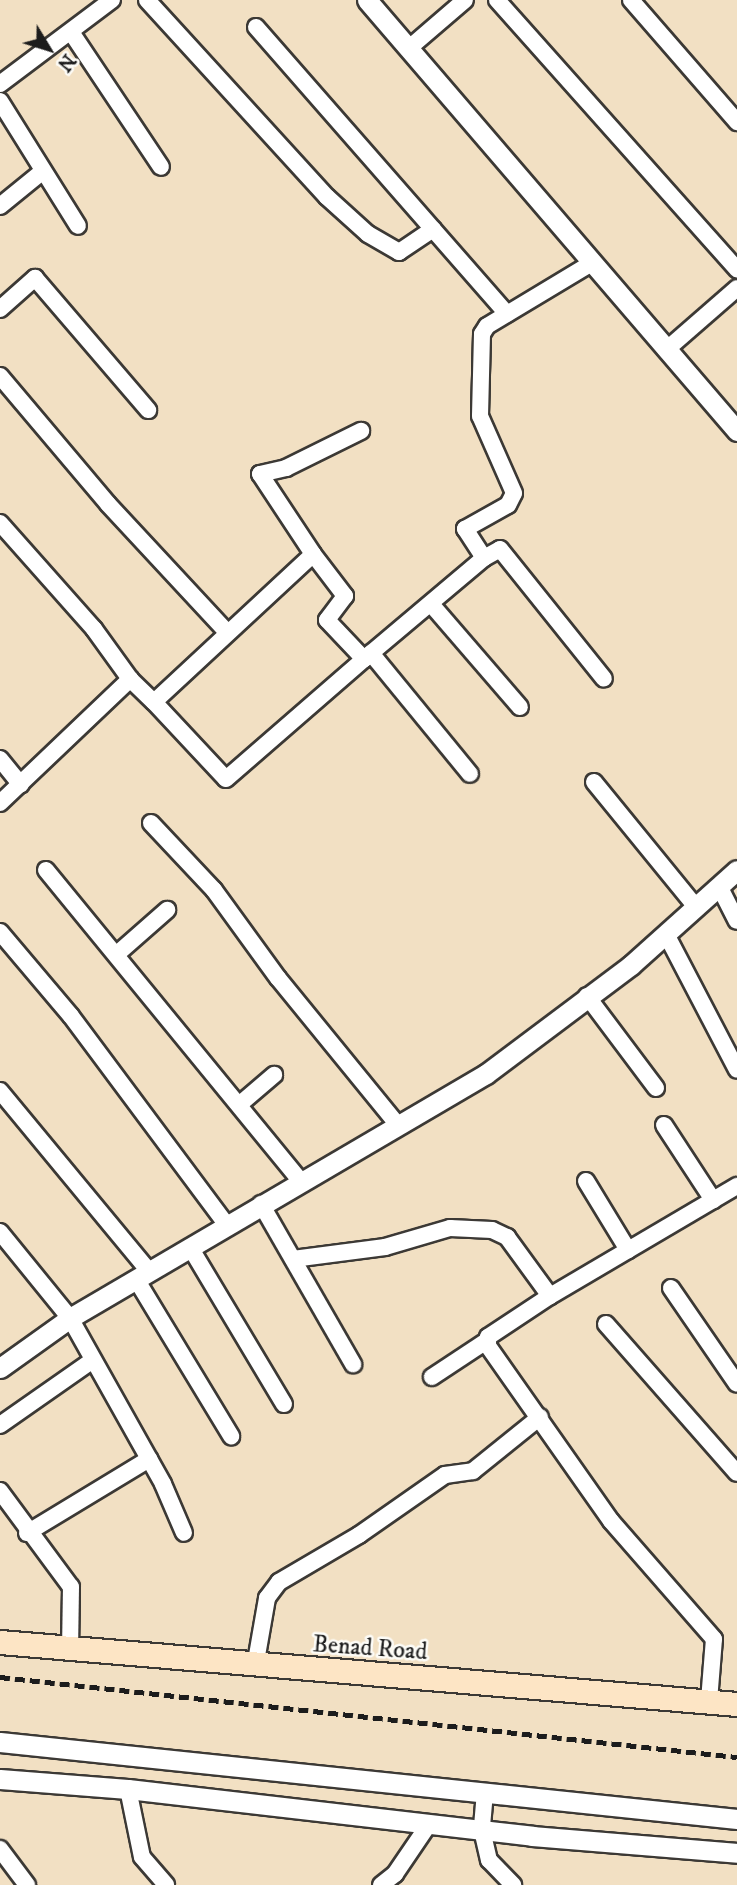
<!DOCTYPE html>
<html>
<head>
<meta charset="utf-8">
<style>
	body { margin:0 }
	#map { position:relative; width:737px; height:1885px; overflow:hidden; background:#f2e0c3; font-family:"IM FELL DW Pica",serif }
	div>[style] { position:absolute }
	.roads { filter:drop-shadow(2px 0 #3c3935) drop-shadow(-2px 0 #3c3935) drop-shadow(0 2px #3c3935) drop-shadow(0 -2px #3c3935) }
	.minor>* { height:16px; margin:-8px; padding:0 8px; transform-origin:8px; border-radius:8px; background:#fff }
	.tertiary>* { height:19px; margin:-9.5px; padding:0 9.5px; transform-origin:9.5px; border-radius:9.5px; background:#fff }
	.secondary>* { height:23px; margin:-11.5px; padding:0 11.5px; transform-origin:11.5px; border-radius:11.5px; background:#fde5c5 }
	.rail>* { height:5px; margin-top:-2.5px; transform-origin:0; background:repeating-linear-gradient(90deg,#1c1c1c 0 10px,transparent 0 15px) }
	span { translate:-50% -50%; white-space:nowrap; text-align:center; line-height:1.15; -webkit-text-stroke:5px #fdfcf7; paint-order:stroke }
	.street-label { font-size:24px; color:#1c1c1c }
	.north { position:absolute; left:14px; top:14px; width:70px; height:70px; -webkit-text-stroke:5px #fdfcf7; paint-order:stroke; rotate:128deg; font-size:19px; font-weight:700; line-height:28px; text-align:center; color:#1c1c1c }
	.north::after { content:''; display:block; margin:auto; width:24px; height:32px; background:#1c1c1c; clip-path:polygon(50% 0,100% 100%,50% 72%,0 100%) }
</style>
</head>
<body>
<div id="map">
	<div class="roads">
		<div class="minor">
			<i style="left:147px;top:0;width:267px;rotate:47.6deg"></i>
			<i style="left:327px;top:197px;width:55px;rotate:42.1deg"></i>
			<i style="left:368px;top:234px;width:36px;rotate:30deg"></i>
			<i style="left:399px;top:252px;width:41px;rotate:-34.1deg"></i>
			<i style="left:497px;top:0;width:361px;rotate:48.3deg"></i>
			<i style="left:631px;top:0;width:162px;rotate:49deg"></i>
			<i style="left:256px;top:27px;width:381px;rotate:48.8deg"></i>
			<i style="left:71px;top:32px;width:162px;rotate:56.3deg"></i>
			<i style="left:408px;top:49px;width:75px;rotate:-40.7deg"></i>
			<i style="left:0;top:84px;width:140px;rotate:-36.9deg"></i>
			<i style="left:0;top:101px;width:147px;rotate:58deg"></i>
			<i style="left:0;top:206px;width:55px;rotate:-39.1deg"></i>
			<i style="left:0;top:309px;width:47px;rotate:-41.5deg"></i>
			<i style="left:35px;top:278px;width:174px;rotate:49.4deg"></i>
			<i style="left:666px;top:350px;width:94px;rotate:-41.1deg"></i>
			<i style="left:0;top:376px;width:167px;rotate:49.8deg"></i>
			<i style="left:108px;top:504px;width:175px;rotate:47.1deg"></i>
			<i style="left:0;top:523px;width:142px;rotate:48.4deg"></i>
			<i style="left:94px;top:629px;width:62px;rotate:54.2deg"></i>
			<i style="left:313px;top:554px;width:96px;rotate:-123.5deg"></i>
			<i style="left:260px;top:474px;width:27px;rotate:-13deg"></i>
			<i style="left:286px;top:468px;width:84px;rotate:-26.3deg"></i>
			<i style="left:484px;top:558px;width:18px;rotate:-29deg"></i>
			<i style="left:500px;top:549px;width:166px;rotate:51.3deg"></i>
			<i style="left:431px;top:604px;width:136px;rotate:49.2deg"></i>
			<i style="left:371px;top:653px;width:156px;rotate:50.7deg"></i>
			<i style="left:154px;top:702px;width:105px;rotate:46.9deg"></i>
			<i style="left:226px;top:779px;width:183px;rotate:-41deg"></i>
			<i style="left:0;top:759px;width:33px;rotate:51deg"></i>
			<i style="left:594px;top:782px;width:161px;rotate:50.8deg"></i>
			<i style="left:0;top:803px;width:180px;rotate:-43.6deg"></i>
			<i style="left:130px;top:679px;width:33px;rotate:44deg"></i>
			<i style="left:154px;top:702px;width:217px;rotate:-42.9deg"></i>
			<i style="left:313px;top:554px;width:53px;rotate:52.7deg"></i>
			<i style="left:345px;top:596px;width:30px;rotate:127deg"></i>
			<i style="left:327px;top:620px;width:54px;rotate:46.5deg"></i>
			<i style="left:364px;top:659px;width:157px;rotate:-40.1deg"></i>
			<i style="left:484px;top:558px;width:35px;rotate:-123deg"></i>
			<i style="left:465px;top:529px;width:49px;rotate:-29.2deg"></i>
			<i style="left:508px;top:505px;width:13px;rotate:-63deg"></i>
			<i style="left:514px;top:493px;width:84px;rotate:-113.8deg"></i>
			<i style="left:480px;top:416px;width:82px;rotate:-88.6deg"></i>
			<i style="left:482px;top:334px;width:9px;rotate:-58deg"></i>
			<i style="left:487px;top:326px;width:120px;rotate:-31deg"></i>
			<i style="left:151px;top:823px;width:92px;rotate:46.8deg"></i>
			<i style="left:214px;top:890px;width:109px;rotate:54deg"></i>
			<i style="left:278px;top:978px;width:190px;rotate:50.8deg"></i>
			<i style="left:46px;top:870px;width:402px;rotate:50.7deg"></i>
			<i style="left:719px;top:886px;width:39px;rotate:63deg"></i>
			<i style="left:0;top:932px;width:110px;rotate:49.8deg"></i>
			<i style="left:71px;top:1016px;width:261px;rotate:53.3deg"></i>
			<i style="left:666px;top:934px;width:153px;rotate:62.4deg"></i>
			<i style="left:117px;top:954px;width:67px;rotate:-41.3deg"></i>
			<i style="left:587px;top:996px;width:115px;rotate:53.1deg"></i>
			<i style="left:0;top:1091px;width:234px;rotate:50.4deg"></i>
			<i style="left:240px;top:1104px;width:45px;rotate:-40.5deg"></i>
			<i style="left:664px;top:1125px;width:90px;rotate:56.8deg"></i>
			<i style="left:586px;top:1181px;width:81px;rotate:58.7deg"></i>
			<i style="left:261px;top:1204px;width:185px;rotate:60.1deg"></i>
			<i style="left:0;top:1232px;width:111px;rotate:50.9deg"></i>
			<i style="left:70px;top:1318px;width:190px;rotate:60.7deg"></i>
			<i style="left:163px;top:1484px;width:53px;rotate:66.8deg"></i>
			<i style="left:190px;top:1247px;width:183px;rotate:59.1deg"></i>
			<i style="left:293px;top:1259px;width:93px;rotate:-7.4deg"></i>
			<i style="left:385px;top:1247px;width:68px;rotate:-16.3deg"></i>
			<i style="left:450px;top:1228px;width:42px;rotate:2.7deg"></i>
			<i style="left:492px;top:1230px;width:17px;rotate:25deg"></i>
			<i style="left:507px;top:1237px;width:73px;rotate:53.9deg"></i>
			<i style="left:136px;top:1279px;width:184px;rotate:58.8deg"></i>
			<i style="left:671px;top:1288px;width:116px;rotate:55.5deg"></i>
			<i style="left:606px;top:1324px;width:198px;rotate:48.7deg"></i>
			<i style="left:432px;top:1377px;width:67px;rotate:-33.5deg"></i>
			<i style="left:0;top:1425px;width:113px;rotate:-35deg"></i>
			<i style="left:0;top:1491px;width:119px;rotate:53.5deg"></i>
			<i style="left:71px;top:1587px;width:61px;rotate:90.9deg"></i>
			<i style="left:27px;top:1533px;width:143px;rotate:-31.2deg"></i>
			<i style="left:255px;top:1667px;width:70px;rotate:-80.1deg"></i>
			<i style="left:267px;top:1598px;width:20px;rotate:-53deg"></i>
			<i style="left:279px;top:1582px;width:93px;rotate:-30.4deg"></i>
			<i style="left:359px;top:1535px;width:105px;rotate:-34.9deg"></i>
			<i style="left:445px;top:1475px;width:28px;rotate:-8deg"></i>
			<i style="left:473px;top:1471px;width:86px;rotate:-38.9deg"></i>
			<i style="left:709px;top:1701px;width:62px;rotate:-85.4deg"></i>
			<i style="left:714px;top:1639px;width:157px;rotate:-131.1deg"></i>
			<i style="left:611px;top:1521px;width:214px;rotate:-125.1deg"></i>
			<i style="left:488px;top:1346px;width:9px;rotate:-90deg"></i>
			<i style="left:488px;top:1337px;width:74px;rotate:-33.5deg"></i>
			<i style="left:550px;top:1296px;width:217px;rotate:-30.5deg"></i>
			<i style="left:128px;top:1789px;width:69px;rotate:78.4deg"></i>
			<i style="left:142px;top:1857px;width:37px;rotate:49deg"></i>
			<i style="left:485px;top:1792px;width:38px;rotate:95deg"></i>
			<i style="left:482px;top:1830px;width:31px;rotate:77deg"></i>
			<i style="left:489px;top:1860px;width:35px;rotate:46deg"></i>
			<i style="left:0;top:1849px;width:45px;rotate:53.1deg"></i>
			<i style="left:381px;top:1885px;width:18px;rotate:-38deg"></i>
			<i style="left:395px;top:1874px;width:60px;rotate:-55.8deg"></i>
		</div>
		<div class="tertiary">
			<i style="left:367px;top:0;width:568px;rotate:49.35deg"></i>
			<i style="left:0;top:1368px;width:86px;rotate:-35.5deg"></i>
			<i style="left:70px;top:1318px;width:482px;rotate:-30.4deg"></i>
			<i style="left:486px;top:1074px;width:181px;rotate:-36.9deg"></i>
			<i style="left:631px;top:965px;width:142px;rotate:-41.9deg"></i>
			<i style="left:0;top:1742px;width:741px;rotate:5.96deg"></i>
			<i style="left:0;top:1779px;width:128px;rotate:4.5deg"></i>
			<i style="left:128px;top:1789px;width:407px;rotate:6.6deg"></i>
			<i style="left:532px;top:1836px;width:206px;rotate:4.7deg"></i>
		</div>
		<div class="secondary">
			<i style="left:0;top:1642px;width:740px;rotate:4.81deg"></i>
		</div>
	</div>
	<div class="rail">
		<i style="left:0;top:1677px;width:741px;rotate:6.2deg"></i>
	</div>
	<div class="street-label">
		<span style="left:370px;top:1649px;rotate:4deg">Benad Road</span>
	</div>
	<div class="north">N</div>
</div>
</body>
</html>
